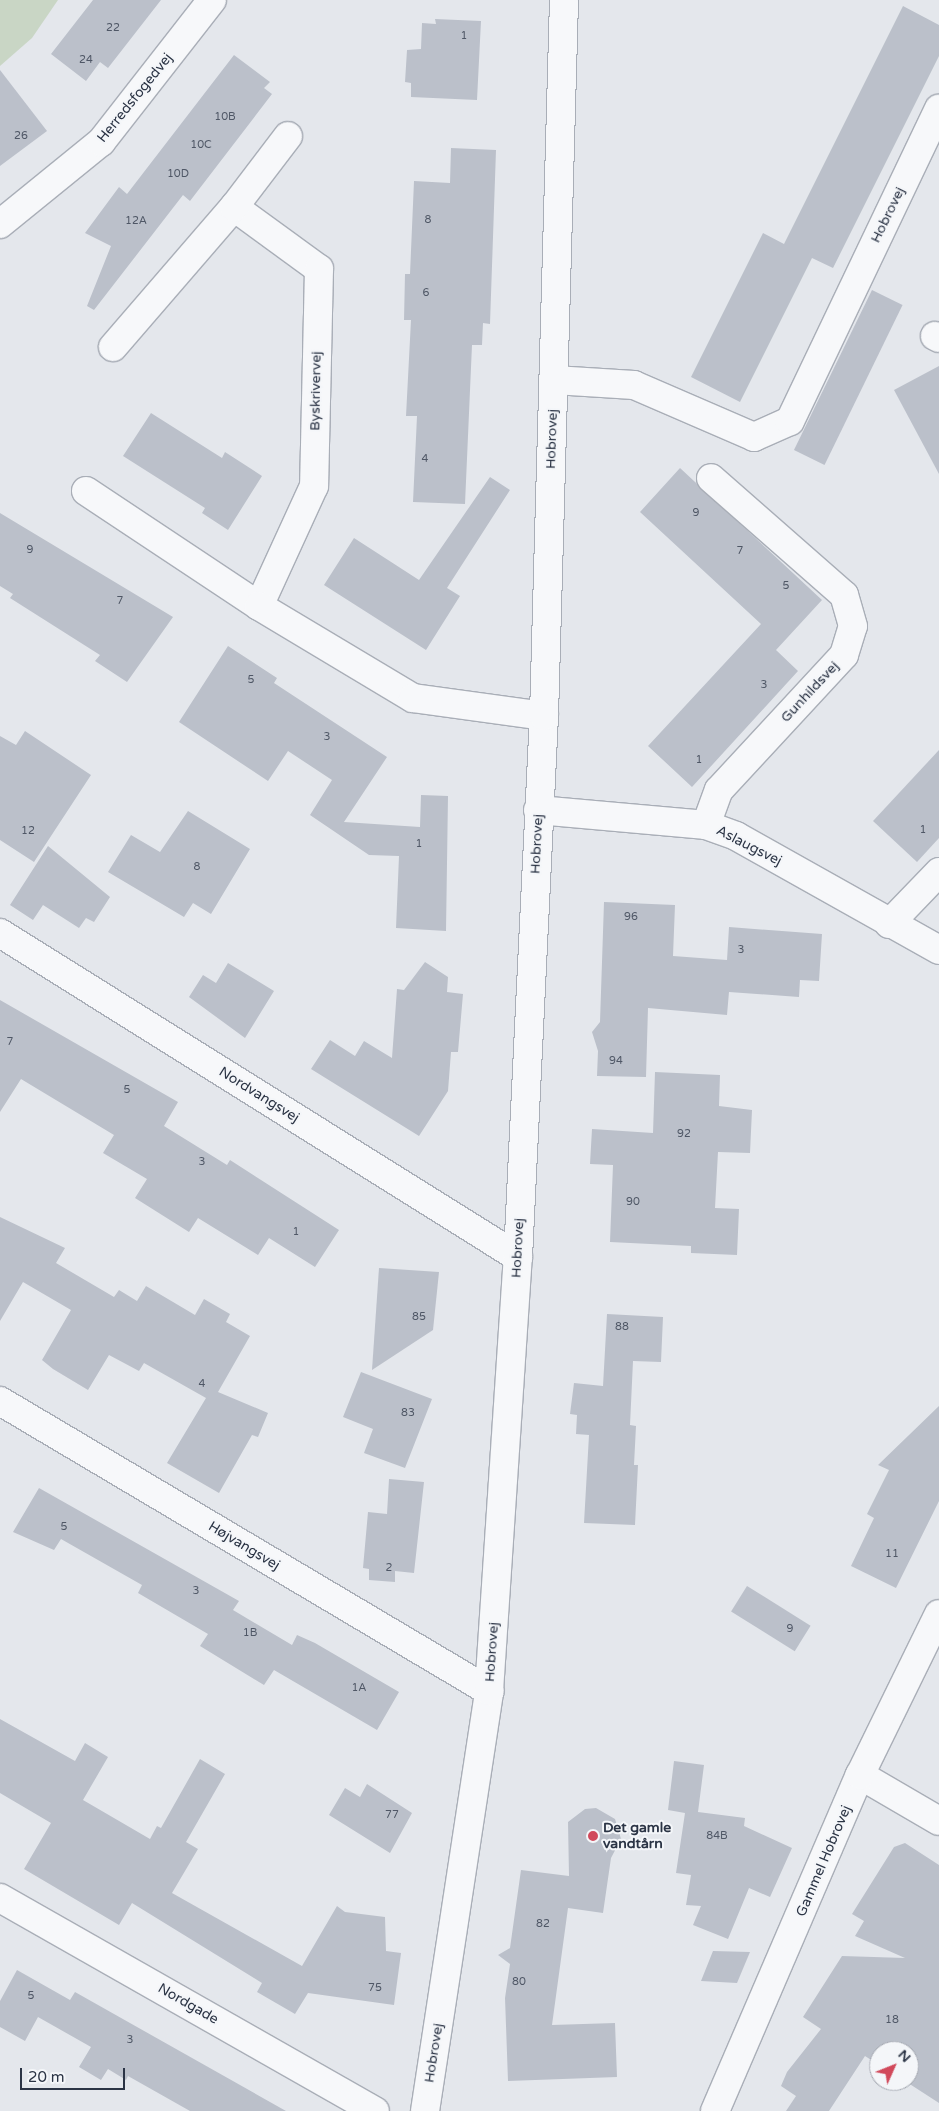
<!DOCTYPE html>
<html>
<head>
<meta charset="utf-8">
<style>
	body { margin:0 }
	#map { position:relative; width:939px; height:2111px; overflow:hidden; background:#e4e7ec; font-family:"Varela Round",sans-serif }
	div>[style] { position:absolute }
	.green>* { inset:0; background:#c9d6c5 }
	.building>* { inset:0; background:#bbc0ca; transform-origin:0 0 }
	.roads { filter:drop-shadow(1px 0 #a9aeb7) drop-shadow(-1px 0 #a9aeb7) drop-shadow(0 1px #a9aeb7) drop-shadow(0 -1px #a9aeb7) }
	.minor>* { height:28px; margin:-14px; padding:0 14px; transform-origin:14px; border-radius:14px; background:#f7f8fa }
	.dots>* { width:14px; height:14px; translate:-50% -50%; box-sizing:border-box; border:2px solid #f4f6f9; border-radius:50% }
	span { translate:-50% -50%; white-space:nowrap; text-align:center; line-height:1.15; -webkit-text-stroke:4px #f4f6f9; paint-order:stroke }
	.number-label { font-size:11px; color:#4f5766 }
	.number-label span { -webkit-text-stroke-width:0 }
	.street-label { font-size:14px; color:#2b3445 }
	.poi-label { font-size:14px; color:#2b3445; font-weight:700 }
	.left { translate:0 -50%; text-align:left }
	.north { position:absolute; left:869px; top:2041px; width:50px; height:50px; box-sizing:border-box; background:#f4f6f9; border:1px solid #a4a8b1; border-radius:50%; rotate:46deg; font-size:14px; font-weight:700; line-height:20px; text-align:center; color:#2b3445 }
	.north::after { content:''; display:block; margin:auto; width:18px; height:22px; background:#d1495b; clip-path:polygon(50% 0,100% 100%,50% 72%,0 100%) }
	.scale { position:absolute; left:20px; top:2068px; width:105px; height:22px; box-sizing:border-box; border:2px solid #2b3445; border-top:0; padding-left:6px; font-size:15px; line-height:18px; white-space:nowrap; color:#2b3445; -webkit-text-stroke:4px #f4f6f9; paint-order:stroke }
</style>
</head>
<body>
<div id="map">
	<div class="green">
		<i style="clip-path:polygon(0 0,58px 0,32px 38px,0 66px)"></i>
	</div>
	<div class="building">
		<i style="clip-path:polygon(93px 0,161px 0,108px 68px,100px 62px,86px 81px,51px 54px)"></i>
		<i style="clip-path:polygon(903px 6px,939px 25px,939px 56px,833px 268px,812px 258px,740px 402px,691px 377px,763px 233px,784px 244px)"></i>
		<i style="clip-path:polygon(435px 19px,481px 21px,477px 100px,411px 97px,411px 83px,405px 82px,407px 50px,421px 49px,422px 23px,436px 24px)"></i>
		<i style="clip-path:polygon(234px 55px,270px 82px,264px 88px,272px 94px,190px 201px,183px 195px,94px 310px,87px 306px,111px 246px,85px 233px,119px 187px,127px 194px)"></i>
		<i style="clip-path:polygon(0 70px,47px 131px,0 166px)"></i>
		<i style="clip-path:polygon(451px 148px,496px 150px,490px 324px,483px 323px,482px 345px,472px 345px,465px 504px,413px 502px,417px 416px,406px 416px,411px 320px,404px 320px,405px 274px,410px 274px,414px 181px,450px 183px)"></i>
		<i style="left:872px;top:290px;width:34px;height:178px;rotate:26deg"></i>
		<i style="clip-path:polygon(939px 366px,939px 474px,894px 390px)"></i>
		<i style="clip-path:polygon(151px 413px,222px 458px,225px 452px,262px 476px,228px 530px,202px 513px,205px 508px,123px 456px)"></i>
		<i style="clip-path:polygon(680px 468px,822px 600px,776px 650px,798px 671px,692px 787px,648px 746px,761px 624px,640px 512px)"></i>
		<i style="clip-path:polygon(490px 477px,510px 490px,447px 588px,460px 596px,426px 650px,324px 585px,354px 538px,419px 580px)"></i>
		<i style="clip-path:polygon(0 513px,173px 617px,127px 682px,95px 661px,100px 655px,10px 598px,13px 594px,0 586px)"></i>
		<i style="clip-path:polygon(228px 646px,277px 678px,274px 683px,387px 757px,344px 822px,420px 827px,421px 795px,448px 796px,446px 931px,396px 928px,399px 856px,369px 855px,310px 815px,332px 780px,288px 751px,268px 781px,179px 722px)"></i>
		<i style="clip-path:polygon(25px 731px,91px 775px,34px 862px,0 840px,0 736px,16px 745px)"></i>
		<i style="clip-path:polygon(939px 750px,939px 838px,917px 862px,873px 821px)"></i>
		<i style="clip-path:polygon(188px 811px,250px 849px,211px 914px,193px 903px,184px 917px,108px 872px,131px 835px,160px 852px)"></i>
		<i style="clip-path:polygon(48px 846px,110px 897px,94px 922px,86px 918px,79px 928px,43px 905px,33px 920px,10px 905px)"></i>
		<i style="clip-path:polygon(604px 902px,675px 905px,673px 956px,727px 960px,729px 927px,822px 934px,819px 981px,800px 980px,799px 997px,729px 992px,727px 1015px,648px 1008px,646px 1077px,597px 1076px,598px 1051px,592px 1032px,600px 1022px)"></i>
		<i style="clip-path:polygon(425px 962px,448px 977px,447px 992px,463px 994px,458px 1052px,451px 1052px,448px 1091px,419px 1136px,311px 1069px,330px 1040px,355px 1056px,364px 1041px,392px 1058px,397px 989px,404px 990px)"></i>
		<i style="clip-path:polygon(228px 963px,274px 991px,245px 1038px,189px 997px,203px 975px,216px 983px)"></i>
		<i style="clip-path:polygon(0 1000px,178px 1102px,164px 1126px,227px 1165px,230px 1160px,339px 1230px,315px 1267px,269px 1238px,258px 1255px,198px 1218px,189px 1232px,135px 1198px,147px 1179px,103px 1153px,114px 1135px,21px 1079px,0 1112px)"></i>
		<i style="clip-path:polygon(655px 1072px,720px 1075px,719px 1106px,752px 1110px,750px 1153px,718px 1152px,715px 1208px,739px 1209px,737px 1255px,691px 1253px,691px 1246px,610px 1242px,613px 1165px,590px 1164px,592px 1129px,653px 1133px)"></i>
		<i style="clip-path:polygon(0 1217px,65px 1248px,56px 1263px,114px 1297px,119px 1290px,137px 1301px,146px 1286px,195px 1315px,204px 1299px,230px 1314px,226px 1322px,250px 1336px,218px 1392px,268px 1413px,258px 1437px,252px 1435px,219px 1493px,167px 1463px,206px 1398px,144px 1363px,139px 1371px,109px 1355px,88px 1390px,53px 1369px,42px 1360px,71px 1310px,23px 1282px,0 1321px)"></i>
		<i style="clip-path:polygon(379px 1268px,439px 1272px,433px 1330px,372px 1370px)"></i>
		<i style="clip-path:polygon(607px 1314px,663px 1317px,661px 1362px,633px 1361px,630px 1425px,636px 1426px,634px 1465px,638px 1465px,635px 1525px,584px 1523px,589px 1435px,576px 1434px,577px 1415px,570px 1414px,574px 1383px,603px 1386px)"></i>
		<i style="clip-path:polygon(361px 1372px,432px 1399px,405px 1468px,364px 1453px,373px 1429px,343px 1417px)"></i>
		<i style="clip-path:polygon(939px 1406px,939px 1501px,896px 1588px,851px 1566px,874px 1518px,867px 1514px,889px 1470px,878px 1465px)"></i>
		<i style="clip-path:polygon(389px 1479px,424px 1482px,414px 1573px,395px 1571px,395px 1582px,369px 1580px,369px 1569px,363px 1568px,368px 1512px,387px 1514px)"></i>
		<i style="clip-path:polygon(39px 1488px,239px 1601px,233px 1610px,292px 1645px,297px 1635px,315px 1643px,399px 1692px,377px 1730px,274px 1670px,264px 1685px,200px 1646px,208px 1634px,138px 1593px,142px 1585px,61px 1539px,54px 1550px,13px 1532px)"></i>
		<i style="left:747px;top:1586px;width:75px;height:30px;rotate:32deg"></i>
		<i style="clip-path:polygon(0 1719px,75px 1761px,85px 1743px,108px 1757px,83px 1800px,150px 1839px,157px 1826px,161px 1828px,200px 1759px,225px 1774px,186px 1842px,198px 1849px,172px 1893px,302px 1966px,337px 1906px,345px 1912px,385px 1917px,386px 1951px,401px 1953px,394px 2005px,308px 1993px,295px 2014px,257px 1992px,262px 1983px,132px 1903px,119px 1925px,24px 1869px,51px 1823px,0 1793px)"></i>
		<i style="clip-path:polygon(674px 1761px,704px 1765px,698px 1812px,745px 1818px,744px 1826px,792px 1848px,770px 1897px,749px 1888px,728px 1939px,693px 1925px,701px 1906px,686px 1905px,691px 1875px,676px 1873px,685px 1813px,668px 1810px)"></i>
		<i style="clip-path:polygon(367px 1784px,412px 1813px,390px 1853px,329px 1815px,345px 1788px,360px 1797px)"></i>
		<i style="clip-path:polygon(596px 1808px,615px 1819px,621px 1839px,611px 1858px,603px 1913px,568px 1908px,552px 2025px,615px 2023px,617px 2077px,508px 2081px,505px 1998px,510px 1964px,498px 1955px,510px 1948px,521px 1870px,569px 1876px,568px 1822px,585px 1809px)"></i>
		<i style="clip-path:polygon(905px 1843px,939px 1865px,939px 2103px,905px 2081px,909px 2081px,909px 2051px,879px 2051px,879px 2065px,865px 2056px,829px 2111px,786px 2111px,796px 2096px,781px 2086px,787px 2072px,821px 2029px,803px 2017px,842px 1956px,905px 1958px,855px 1936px,864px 1921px,852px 1914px,894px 1847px)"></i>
		<i style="clip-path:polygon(713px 1951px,750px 1952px,737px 1983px,701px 1981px)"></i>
		<i style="clip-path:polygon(17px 1970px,70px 2000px,75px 1992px,286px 2111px,190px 2111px,128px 2076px,126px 2080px,108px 2069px,101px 2080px,79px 2067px,91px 2047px,38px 2017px,25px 2041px,0 2027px,0 2001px)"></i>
	</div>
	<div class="roads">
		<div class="minor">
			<i style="left:234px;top:207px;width:105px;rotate:36.1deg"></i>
			<i style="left:319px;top:269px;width:217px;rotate:91.3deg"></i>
			<i style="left:314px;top:486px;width:132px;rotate:114.6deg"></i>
			<i style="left:0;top:224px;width:130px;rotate:-39.1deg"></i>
			<i style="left:101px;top:142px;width:180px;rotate:-52deg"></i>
			<i style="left:935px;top:336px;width:4px;rotate:27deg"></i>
			<i style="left:113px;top:347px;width:185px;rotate:-49.2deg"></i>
			<i style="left:234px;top:207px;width:89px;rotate:-52.7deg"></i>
			<i style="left:554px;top:380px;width:80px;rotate:3.6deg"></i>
			<i style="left:634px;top:385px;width:131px;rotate:23.4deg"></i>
			<i style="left:754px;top:437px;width:39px;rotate:-24deg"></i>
			<i style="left:790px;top:421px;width:346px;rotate:-64.5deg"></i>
			<i style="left:86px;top:491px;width:208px;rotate:33.6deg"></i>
			<i style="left:259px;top:606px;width:179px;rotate:30.9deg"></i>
			<i style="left:413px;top:698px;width:132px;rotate:7.8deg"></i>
			<i style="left:538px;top:810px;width:169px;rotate:5.1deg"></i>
			<i style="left:706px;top:825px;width:32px;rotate:20deg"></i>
			<i style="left:736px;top:836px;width:233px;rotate:29.3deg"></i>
			<i style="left:706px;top:825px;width:37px;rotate:-70deg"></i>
			<i style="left:719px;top:790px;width:184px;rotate:-47.2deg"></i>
			<i style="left:844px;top:655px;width:30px;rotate:-73deg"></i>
			<i style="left:853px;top:626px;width:32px;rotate:-106deg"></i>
			<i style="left:844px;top:595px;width:177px;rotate:-138.7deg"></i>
			<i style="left:889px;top:924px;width:72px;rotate:-46.1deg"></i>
			<i style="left:0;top:933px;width:611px;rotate:32.03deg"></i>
			<i style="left:0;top:1401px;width:569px;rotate:30.67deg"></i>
			<i style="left:860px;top:1775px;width:91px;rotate:30.2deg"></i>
			<i style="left:0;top:1898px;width:431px;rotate:29.6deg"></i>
			<i style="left:425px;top:2111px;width:425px;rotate:-81.3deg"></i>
			<i style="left:489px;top:1691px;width:435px;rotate:-86.2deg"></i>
			<i style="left:518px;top:1257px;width:542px;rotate:-87.25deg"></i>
			<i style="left:544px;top:716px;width:716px;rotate:-88.4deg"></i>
			<i style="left:715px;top:2111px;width:366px;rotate:-66.7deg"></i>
			<i style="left:860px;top:1775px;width:179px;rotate:-63.9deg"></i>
		</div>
	</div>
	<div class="dots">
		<i style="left:593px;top:1836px;background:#d1495b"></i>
	</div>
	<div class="number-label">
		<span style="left:113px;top:28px">22</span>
		<span style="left:464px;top:36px">1</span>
		<span style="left:86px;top:60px">24</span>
		<span style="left:225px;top:117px">10B</span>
		<span style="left:21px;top:136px">26</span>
		<span style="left:201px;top:145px">10C</span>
		<span style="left:178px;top:174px">10D</span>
		<span style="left:428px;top:220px">8</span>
		<span style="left:136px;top:221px">12A</span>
		<span style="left:426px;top:293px">6</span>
		<span style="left:425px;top:459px">4</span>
		<span style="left:696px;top:513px">9</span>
		<span style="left:30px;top:550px">9</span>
		<span style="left:740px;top:551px">7</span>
		<span style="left:786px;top:586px">5</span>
		<span style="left:120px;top:601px">7</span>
		<span style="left:251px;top:680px">5</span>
		<span style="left:764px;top:685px">3</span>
		<span style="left:327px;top:737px">3</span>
		<span style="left:699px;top:760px">1</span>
		<span style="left:923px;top:830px">1</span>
		<span style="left:28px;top:831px">12</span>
		<span style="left:419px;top:844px">1</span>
		<span style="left:197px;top:867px">8</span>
		<span style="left:631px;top:917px">96</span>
		<span style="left:741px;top:950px">3</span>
		<span style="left:10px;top:1042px">7</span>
		<span style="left:616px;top:1061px">94</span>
		<span style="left:127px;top:1090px">5</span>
		<span style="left:684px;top:1134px">92</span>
		<span style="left:202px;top:1162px">3</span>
		<span style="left:633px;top:1202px">90</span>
		<span style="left:296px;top:1232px">1</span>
		<span style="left:419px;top:1317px">85</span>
		<span style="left:622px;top:1327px">88</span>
		<span style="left:202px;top:1384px">4</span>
		<span style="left:408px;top:1413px">83</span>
		<span style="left:64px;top:1527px">5</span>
		<span style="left:892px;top:1554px">11</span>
		<span style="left:389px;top:1568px">2</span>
		<span style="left:196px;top:1591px">3</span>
		<span style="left:790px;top:1629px">9</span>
		<span style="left:250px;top:1633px">1B</span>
		<span style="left:359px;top:1688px">1A</span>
		<span style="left:392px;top:1815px">77</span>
		<span style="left:717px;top:1836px">84B</span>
		<span style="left:543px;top:1924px">82</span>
		<span style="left:519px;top:1982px">80</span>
		<span style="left:375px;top:1988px">75</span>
		<span style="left:31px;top:1996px">5</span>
		<span style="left:892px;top:2020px">18</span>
		<span style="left:130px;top:2040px">3</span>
	</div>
	<div class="street-label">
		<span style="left:135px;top:98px;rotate:-51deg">Herredsfogedvej</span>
		<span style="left:888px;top:215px;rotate:-64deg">Hobrovej</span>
		<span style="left:316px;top:391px;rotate:-89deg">Byskrivervej</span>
		<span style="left:552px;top:439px;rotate:-88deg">Hobrovej</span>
		<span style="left:810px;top:692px;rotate:-47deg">Gunhildsvej</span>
		<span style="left:537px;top:844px;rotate:-87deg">Hobrovej</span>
		<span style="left:749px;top:846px;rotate:27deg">Aslaugsvej</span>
		<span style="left:259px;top:1095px;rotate:32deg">Nordvangsvej</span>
		<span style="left:518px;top:1248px;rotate:-87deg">Hobrovej</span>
		<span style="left:244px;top:1546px;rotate:31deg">Højvangsvej</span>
		<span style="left:492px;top:1652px;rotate:-86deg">Hobrovej</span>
		<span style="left:824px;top:1861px;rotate:-67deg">Gammel Hobrovej</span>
		<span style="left:188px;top:2004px;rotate:30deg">Nordgade</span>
		<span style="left:434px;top:2053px;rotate:-81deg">Hobrovej</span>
	</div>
	<div class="poi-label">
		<span class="left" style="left:603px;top:1836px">Det gamle<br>vandtårn</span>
	</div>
	<div class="north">N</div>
	<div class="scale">20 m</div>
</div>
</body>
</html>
